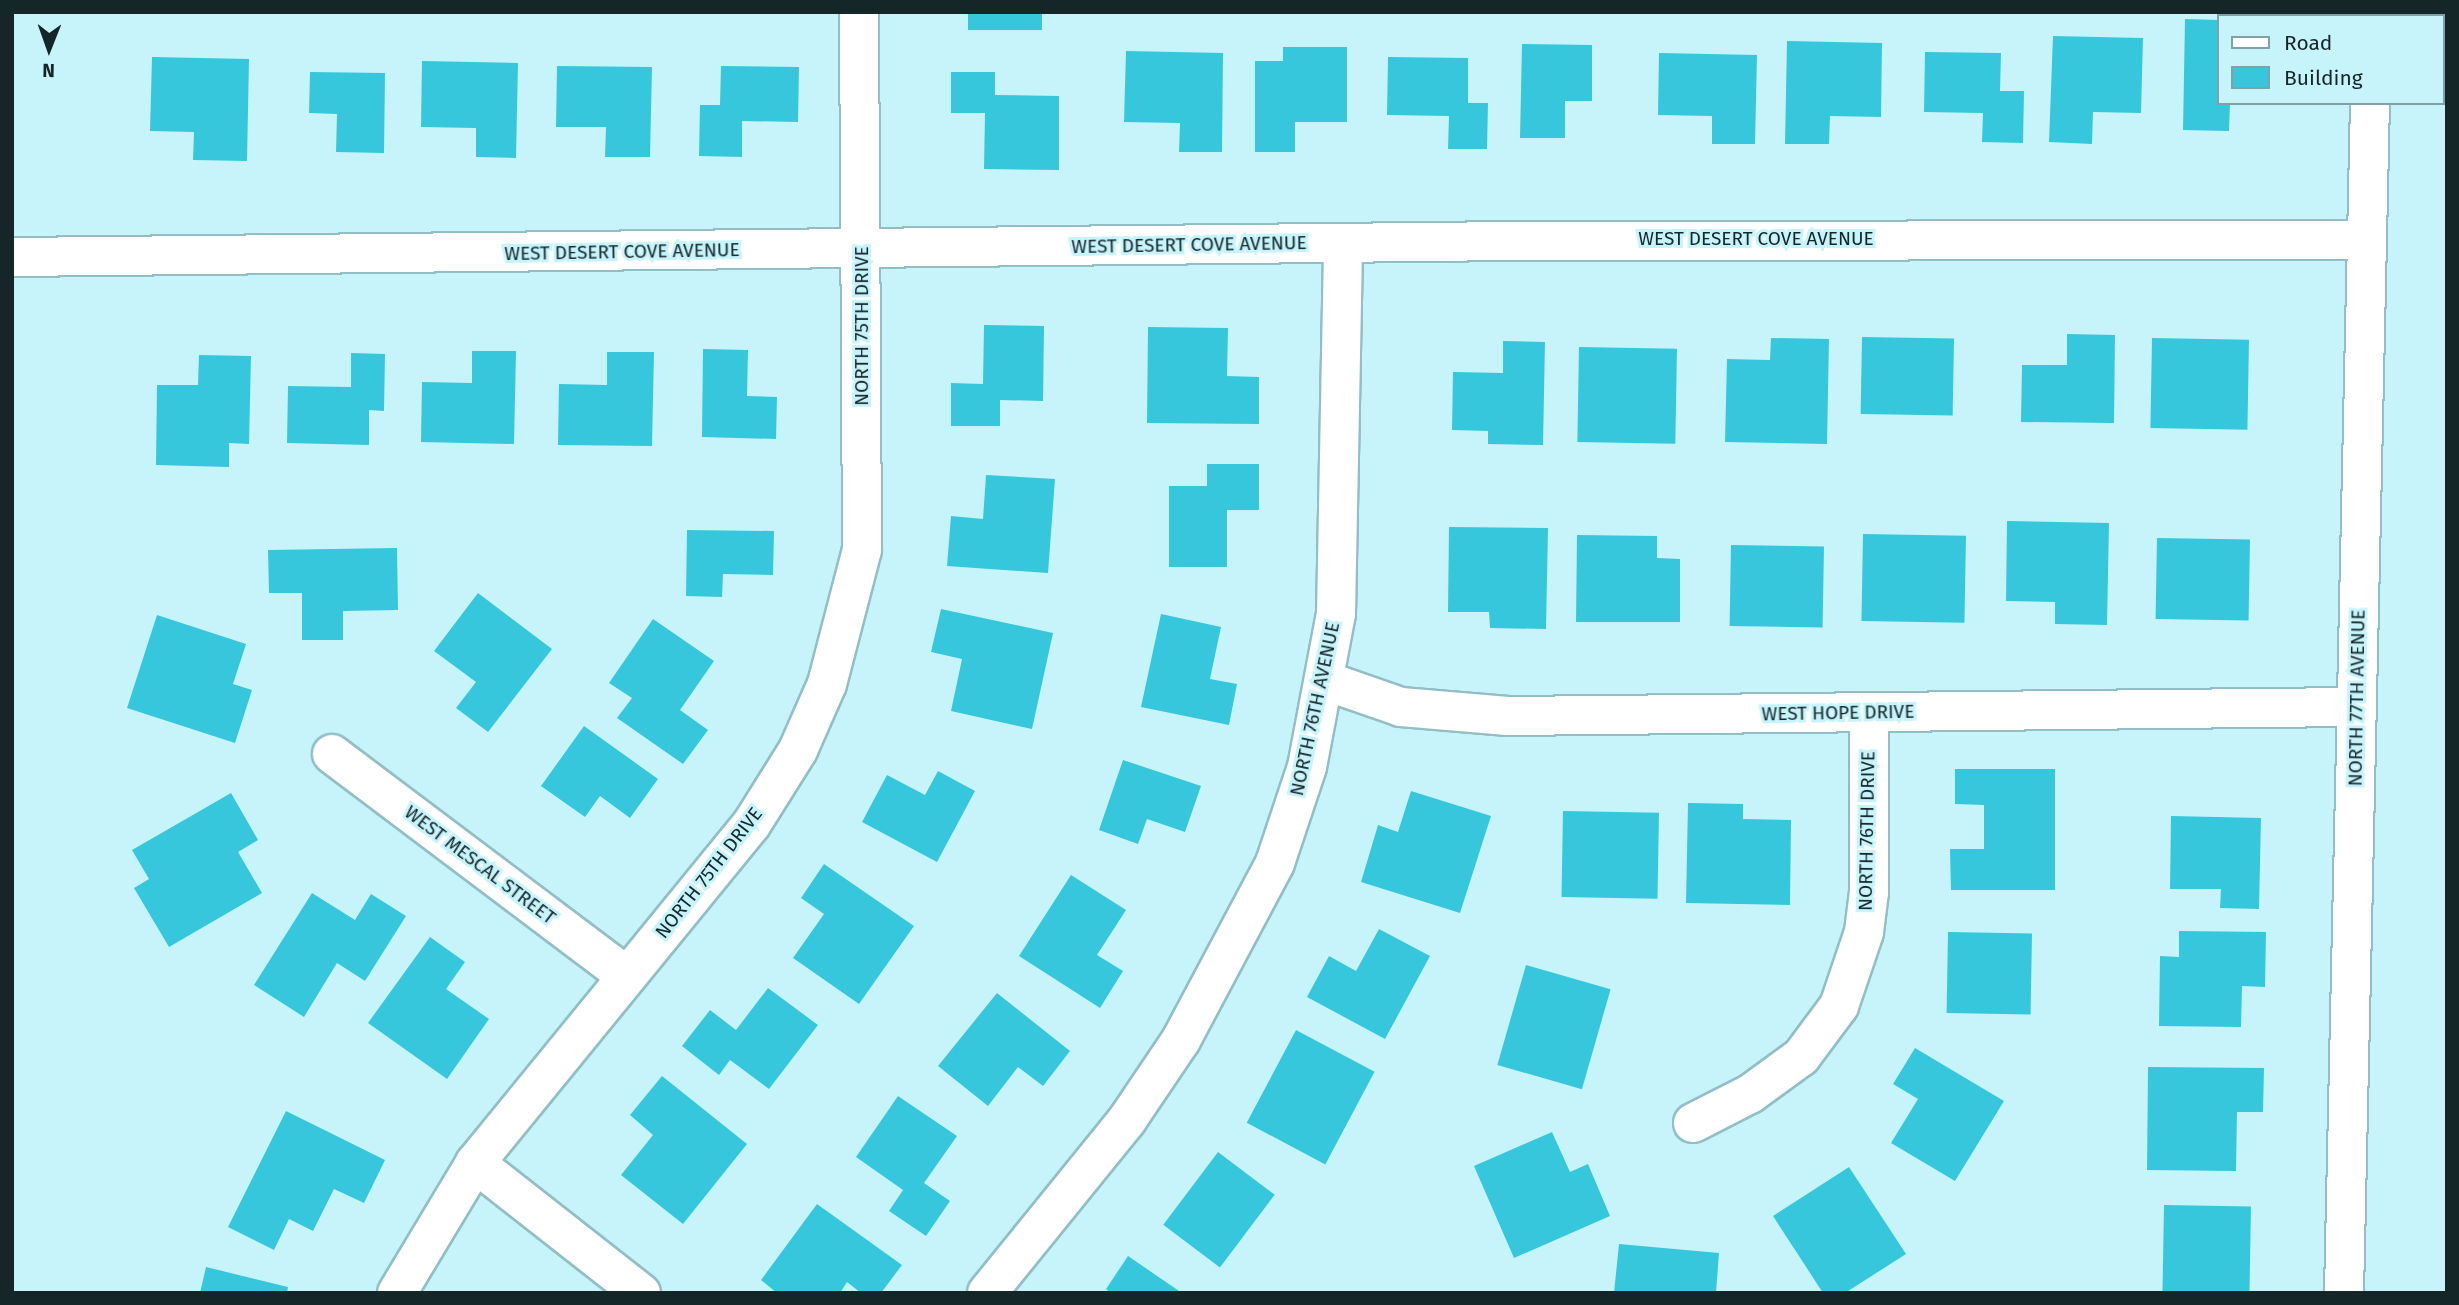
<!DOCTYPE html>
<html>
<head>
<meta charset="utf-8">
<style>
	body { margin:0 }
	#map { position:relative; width:2459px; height:1305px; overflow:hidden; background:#c7f4fb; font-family:"Fira Sans",sans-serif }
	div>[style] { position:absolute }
	.building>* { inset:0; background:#36c7dc; transform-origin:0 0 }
	.roads { filter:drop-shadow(2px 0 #93bec5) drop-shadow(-2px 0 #93bec5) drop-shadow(0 2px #93bec5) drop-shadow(0 -2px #93bec5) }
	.street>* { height:38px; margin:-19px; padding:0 19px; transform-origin:19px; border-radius:19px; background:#fff }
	span { translate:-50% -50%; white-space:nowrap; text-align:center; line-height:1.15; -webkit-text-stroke:6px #c7f4fb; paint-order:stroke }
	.street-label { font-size:19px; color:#152629 }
	.frame { position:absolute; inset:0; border:14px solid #152629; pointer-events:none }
	.legend { position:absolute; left:2217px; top:14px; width:228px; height:91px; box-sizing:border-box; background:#c7f4fb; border:2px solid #80a2a7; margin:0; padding:9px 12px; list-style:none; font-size:21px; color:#152629 }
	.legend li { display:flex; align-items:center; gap:14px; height:35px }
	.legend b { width:35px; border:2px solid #80a2a7 }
	.north { position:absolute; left:14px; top:14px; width:70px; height:70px; -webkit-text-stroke:5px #c7f4fb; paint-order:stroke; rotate:181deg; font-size:19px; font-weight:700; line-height:28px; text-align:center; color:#152629 }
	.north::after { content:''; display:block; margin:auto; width:24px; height:32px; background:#152629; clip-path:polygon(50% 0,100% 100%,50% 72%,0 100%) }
</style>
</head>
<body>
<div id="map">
	<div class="building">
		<i style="left:968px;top:12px;width:74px;height:18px"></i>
		<i style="clip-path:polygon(2185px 19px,2219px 20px,2219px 103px,2230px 103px,2229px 131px,2183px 130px)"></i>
		<i style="clip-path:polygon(2053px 36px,2143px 38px,2141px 113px,2093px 112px,2092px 144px,2049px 142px)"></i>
		<i style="clip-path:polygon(1787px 41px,1882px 43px,1881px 117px,1830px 116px,1829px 144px,1785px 144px)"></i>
		<i style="clip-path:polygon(1522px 44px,1592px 45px,1592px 101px,1565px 101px,1565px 138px,1520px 138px)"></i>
		<i style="clip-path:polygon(1283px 47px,1347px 47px,1347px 122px,1295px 122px,1295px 152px,1255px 152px,1255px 61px,1283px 61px)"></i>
		<i style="clip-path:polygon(1126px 51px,1223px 53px,1222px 152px,1179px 152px,1180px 123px,1124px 122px)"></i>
		<i style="clip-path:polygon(1925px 52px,2001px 53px,2000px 91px,2024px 91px,2023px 143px,1982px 142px,1983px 113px,1924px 112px)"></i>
		<i style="clip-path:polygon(1659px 53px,1757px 55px,1755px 144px,1712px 144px,1712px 116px,1658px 115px)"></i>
		<i style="clip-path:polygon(152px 57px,249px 59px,247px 161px,193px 160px,194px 132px,150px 131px)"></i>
		<i style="clip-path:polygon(1388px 57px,1468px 58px,1468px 103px,1488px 103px,1487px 149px,1448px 149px,1449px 116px,1387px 115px)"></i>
		<i style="clip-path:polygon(422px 61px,518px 63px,516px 158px,476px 157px,476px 128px,421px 127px)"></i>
		<i style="clip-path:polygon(557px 66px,652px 67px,650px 157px,605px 157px,606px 127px,556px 127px)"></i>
		<i style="clip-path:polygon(721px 66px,799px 67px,798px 122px,742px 121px,742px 157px,699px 156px,700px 105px,720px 105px)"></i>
		<i style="clip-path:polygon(310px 72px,385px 73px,384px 153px,336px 152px,337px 114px,309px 113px)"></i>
		<i style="clip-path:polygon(951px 72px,995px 72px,995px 95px,1059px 96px,1059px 170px,984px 169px,985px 113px,951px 113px)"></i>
		<i style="clip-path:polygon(984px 325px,1044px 326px,1043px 401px,1000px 400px,1000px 426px,951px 426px,951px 383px,983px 384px)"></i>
		<i style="clip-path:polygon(1148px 327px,1228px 328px,1227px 376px,1259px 377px,1259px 424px,1147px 423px)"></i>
		<i style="clip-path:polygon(2067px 334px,2115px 335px,2114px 423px,2021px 422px,2022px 365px,2067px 365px)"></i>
		<i style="left:1862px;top:337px;width:92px;height:77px;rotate:1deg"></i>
		<i style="clip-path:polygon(1771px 338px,1829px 339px,1827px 444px,1725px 442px,1727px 359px,1770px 360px)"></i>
		<i style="left:2152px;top:338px;width:97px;height:90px;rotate:1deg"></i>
		<i style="clip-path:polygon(1503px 341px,1545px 342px,1543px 445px,1488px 444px,1488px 431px,1452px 430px,1453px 372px,1503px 373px)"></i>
		<i style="left:1579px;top:347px;width:98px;height:95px;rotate:1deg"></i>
		<i style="clip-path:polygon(703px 349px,748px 350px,747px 396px,777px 397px,776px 439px,702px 437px)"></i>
		<i style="clip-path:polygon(472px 351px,516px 351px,514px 444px,421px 442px,422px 382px,472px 383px)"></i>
		<i style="clip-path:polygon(607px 352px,654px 352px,652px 446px,558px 445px,559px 384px,607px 385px)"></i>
		<i style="clip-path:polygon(351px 353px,385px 354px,384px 411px,369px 410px,369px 445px,287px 443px,288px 386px,351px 387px)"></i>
		<i style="clip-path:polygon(199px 355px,251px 356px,249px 444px,229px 443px,229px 467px,156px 465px,157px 385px,198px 385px)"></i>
		<i style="clip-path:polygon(1207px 464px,1259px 464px,1259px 510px,1227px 510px,1227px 567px,1169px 567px,1169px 486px,1207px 486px)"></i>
		<i style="clip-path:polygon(986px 475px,1055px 479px,1048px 573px,947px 566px,951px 516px,983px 519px)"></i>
		<i style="clip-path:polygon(2007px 521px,2109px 523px,2107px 625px,2055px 624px,2055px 602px,2006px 601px)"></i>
		<i style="clip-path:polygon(1449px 527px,1548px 528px,1546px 629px,1490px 628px,1489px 612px,1448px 612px)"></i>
		<i style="clip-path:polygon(687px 530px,774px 531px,773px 575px,723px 574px,722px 597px,686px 596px)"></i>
		<i style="left:1863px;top:534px;width:103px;height:87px;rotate:1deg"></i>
		<i style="clip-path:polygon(1577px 535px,1657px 536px,1657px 558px,1680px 559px,1680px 622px,1576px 622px)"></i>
		<i style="left:2157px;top:538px;width:93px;height:81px;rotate:1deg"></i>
		<i style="left:1731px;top:545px;width:93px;height:81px;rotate:1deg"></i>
		<i style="clip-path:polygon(397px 548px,398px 610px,343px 611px,343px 640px,302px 640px,302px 593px,269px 593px,268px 550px)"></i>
		<i style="clip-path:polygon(478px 593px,552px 649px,488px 732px,456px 708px,476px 682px,434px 651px)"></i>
		<i style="clip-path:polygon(941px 609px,1053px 633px,1032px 729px,951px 711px,962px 659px,931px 652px)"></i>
		<i style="clip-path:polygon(1161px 614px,1221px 627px,1210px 679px,1237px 684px,1229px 725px,1141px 707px)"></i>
		<i style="clip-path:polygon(157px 615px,246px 644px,233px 684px,252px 690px,235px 743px,127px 708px)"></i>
		<i style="clip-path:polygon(653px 619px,714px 661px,680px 710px,708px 730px,683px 764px,617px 718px,632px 698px,609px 683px)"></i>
		<i style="clip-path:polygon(584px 726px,658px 779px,630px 818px,600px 796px,585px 817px,541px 786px)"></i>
		<i style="clip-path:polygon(1123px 760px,1201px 786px,1185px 832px,1147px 819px,1138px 844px,1099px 830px)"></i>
		<i style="clip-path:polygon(1955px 769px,2055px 769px,2055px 890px,1951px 890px,1950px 849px,1984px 849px,1984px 805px,1955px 804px)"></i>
		<i style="clip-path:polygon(938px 771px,975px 791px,937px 862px,862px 822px,887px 775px,925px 795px)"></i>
		<i style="clip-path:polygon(1411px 791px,1491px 816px,1460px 913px,1361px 882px,1378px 825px,1398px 832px)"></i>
		<i style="clip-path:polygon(231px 793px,258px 840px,238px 852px,262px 893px,169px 947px,134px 888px,149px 879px,132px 850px)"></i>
		<i style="clip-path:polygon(1688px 803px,1743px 804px,1743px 819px,1791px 820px,1790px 905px,1686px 903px)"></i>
		<i style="left:1563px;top:811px;width:96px;height:86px;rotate:1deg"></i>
		<i style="clip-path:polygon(2171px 816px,2261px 818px,2259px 909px,2220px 908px,2221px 889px,2170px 889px)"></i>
		<i style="clip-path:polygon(824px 864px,914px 926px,859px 1004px,793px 958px,824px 914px,801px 898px)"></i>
		<i style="clip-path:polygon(1071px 875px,1126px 910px,1097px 955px,1123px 971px,1100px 1008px,1019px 956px)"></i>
		<i style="clip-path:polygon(312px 893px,355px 920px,371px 894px,406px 916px,365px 981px,337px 963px,304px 1017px,254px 985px)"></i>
		<i style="clip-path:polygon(1379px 929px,1430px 956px,1385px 1039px,1307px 997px,1329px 956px,1356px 971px)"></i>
		<i style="clip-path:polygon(2179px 931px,2266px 932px,2265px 987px,2242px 986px,2241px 1027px,2159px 1026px,2160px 956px,2179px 957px)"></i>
		<i style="left:1948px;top:932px;width:84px;height:81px;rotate:1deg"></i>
		<i style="clip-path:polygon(430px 937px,465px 962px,446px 989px,489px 1019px,447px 1079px,368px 1023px)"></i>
		<i style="left:1526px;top:965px;width:88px;height:104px;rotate:16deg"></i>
		<i style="clip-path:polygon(768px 988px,818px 1025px,769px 1089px,730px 1060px,719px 1075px,682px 1046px,710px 1010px,736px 1030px)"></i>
		<i style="clip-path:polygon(997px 993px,1070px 1051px,1043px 1086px,1018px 1067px,988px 1106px,938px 1066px)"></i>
		<i style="left:1296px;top:1030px;width:89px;height:105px;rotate:28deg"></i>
		<i style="clip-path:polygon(1915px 1048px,2004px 1101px,1955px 1181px,1891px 1143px,1918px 1099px,1893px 1084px)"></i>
		<i style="clip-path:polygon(2148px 1067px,2264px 1068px,2263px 1112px,2237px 1112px,2236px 1171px,2147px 1170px)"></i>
		<i style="clip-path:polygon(662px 1076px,747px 1144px,683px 1224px,621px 1175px,653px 1135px,630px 1115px)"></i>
		<i style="clip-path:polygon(898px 1096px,957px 1136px,924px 1183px,950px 1201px,926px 1236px,889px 1211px,903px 1190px,856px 1157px)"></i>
		<i style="clip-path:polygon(286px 1111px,385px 1160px,364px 1203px,334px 1189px,313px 1231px,289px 1219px,274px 1250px,228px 1227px)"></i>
		<i style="clip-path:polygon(1552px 1132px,1570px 1172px,1588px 1164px,1610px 1216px,1514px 1258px,1474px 1166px)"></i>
		<i style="left:1218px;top:1152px;width:71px;height:91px;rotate:37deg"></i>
		<i style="clip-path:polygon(1849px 1167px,1906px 1254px,1845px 1293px,1823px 1293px,1773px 1216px)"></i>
		<i style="clip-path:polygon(817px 1204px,902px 1265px,881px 1293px,861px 1293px,847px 1282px,840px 1293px,777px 1293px,761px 1280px)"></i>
		<i style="left:2164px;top:1205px;width:87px;height:88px;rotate:1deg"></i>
		<i style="clip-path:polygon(1619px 1244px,1719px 1253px,1716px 1293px,1614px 1293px)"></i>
		<i style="clip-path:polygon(1128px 1256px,1182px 1293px,1111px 1293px,1106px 1289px)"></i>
		<i style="clip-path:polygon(206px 1267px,288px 1287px,287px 1293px,200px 1293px)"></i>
	</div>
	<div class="roads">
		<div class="street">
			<i style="left:2373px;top:16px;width:4px;rotate:-90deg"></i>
			<i style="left:12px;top:257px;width:1493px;rotate:-0.61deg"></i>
			<i style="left:1505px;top:241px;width:861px;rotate:-0.07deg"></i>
			<i style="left:1326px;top:681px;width:79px;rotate:19.1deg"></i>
			<i style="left:1401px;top:707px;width:107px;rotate:4.8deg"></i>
			<i style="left:1508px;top:716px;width:847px;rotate:-0.61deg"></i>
			<i style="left:332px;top:754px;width:369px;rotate:37deg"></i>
			<i style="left:1693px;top:1123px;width:64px;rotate:-27deg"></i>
			<i style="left:1750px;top:1094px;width:63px;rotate:-36deg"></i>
			<i style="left:1801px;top:1057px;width:64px;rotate:-53.3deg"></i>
			<i style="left:1839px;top:1006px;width:78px;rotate:-71.3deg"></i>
			<i style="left:1864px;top:932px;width:40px;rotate:-82.9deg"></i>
			<i style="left:1869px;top:892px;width:179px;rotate:-90deg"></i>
			<i style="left:475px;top:1163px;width:211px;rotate:38.1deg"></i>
			<i style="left:397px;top:1293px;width:152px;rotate:-59deg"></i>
			<i style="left:475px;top:1163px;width:436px;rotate:-50.8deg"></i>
			<i style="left:751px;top:825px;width:89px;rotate:-57.9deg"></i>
			<i style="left:798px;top:750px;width:72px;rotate:-66.3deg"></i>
			<i style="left:827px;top:684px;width:138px;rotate:-75.4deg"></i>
			<i style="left:862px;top:550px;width:538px;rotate:-90.32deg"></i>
			<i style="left:987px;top:1293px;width:223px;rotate:-51deg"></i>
			<i style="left:1127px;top:1120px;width:97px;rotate:-56deg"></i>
			<i style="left:1181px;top:1040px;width:200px;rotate:-62deg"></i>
			<i style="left:1275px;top:863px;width:101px;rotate:-71.6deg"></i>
			<i style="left:1307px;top:767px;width:156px;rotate:-79.3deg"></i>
			<i style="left:1336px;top:614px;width:371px;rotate:-88.9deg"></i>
			<i style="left:2344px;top:1293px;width:1190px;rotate:-88.75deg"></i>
		</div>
	</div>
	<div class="street-label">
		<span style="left:1756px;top:239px">WEST DESERT COVE AVENUE</span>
		<span style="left:1189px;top:245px;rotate:-1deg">WEST DESERT COVE AVENUE</span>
		<span style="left:622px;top:252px;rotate:-1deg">WEST DESERT COVE AVENUE</span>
		<span style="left:862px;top:326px;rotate:-90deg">NORTH 75TH DRIVE</span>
		<span style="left:2357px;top:698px;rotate:-89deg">NORTH 77TH AVENUE</span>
		<span style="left:1315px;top:709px;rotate:-78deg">NORTH 76TH AVENUE</span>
		<span style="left:1838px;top:713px;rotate:-1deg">WEST HOPE DRIVE</span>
		<span style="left:1867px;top:831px;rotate:-89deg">NORTH 76TH DRIVE</span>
		<span style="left:480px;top:865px;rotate:37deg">WEST MESCAL STREET</span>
		<span style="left:709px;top:873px;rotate:-52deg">NORTH 75TH DRIVE</span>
	</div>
	<div class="frame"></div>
	<ul class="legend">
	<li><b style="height:9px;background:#fff"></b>Road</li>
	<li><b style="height:19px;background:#36c7dc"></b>Building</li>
	</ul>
	<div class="north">N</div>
</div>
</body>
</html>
